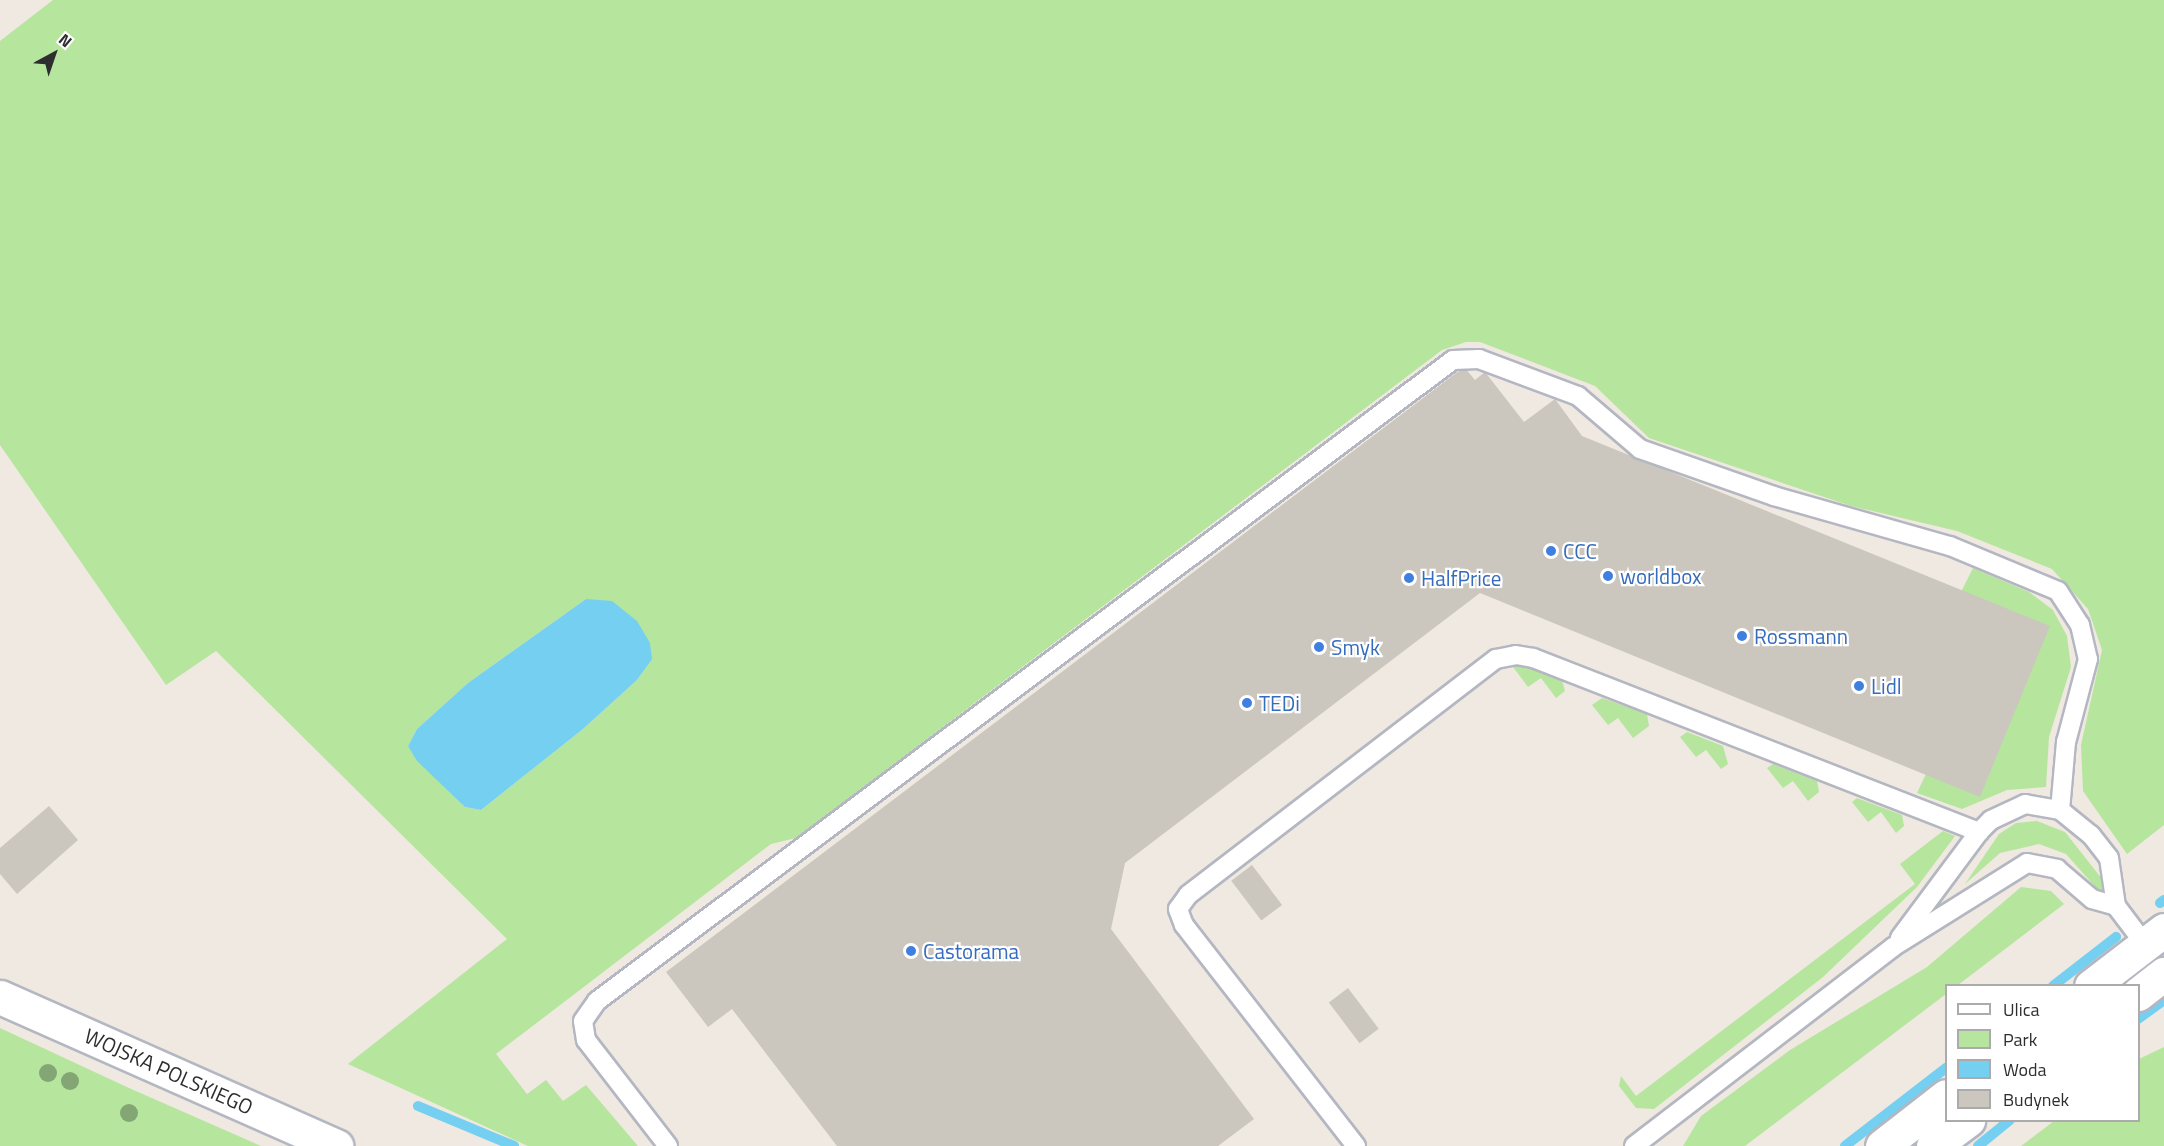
<!DOCTYPE html>
<html>
<head>
<meta charset="utf-8">
<style>
	body { margin:0 }
	#map { position:relative; width:2164px; height:1146px; overflow:hidden; background:#efe9e1; font-family:"Titillium Web",sans-serif }
	div>[style] { position:absolute }
	.green>* { inset:0; background:#b6e59e }
	.water>* { inset:0; background:#75cff0 }
	.stream>* { height:10px; margin:-5px; padding:0 5px; transform-origin:5px; border-radius:5px; background:#75cff0 }
	.building>* { inset:0; background:#cbc7bf; transform-origin:0 0 }
	.roads { filter:drop-shadow(2px 0 #b4b7c1) drop-shadow(-2px 0 #b4b7c1) drop-shadow(0 2px #b4b7c1) drop-shadow(0 -2px #b4b7c1) }
	.lane>* { height:18px; margin:-9px; padding:0 9px; transform-origin:9px; border-radius:9px; background:#fff }
	.secondary>* { height:33px; margin:-16.5px; padding:0 16.5px; transform-origin:16.5px; border-radius:16.5px; background:#fff }
	.trees>* { width:18px; height:18px; margin:-9px; border-radius:50%; background:#84a574 }
	.dots>* { width:16px; height:16px; translate:-50% -50%; box-sizing:border-box; border:3px solid #fff; border-radius:50% }
	span { translate:-50% -50%; white-space:nowrap; text-align:center; line-height:1.15; -webkit-text-stroke:4.5px #fff; paint-order:stroke }
	.shop-label { font-size:21px; color:#366cbe }
	.left { translate:0 -50%; text-align:left }
	.street-label { font-size:21px; color:#2e2e2e }
	.legend { position:absolute; left:1945px; top:984px; width:195px; height:138px; box-sizing:border-box; background:#fff; border:2px solid #ababab; margin:0; padding:8px 10px; list-style:none; font-size:18px; color:#2e2e2e }
	.legend li { display:flex; align-items:center; gap:12px; height:30px }
	.legend b { width:30px; border:2px solid #ababab }
	.north { position:absolute; left:24px; top:24px; width:60px; height:60px; -webkit-text-stroke:4px #fff; paint-order:stroke; rotate:40deg; font-size:16px; font-weight:700; line-height:24px; text-align:center; color:#2e2e2e }
	.north::after { content:''; display:block; margin:auto; width:21px; height:27px; background:#2e2e2e; clip-path:polygon(50% 0,100% 100%,50% 72%,0 100%) }
</style>
</head>
<body>
<div id="map">
	<div class="green">
		<i style="clip-path:polygon(evenodd,53px 0,2164px 0,2164px 825px,2127px 854px,2083px 791px,2081px 745px,2102px 650px,2088px 609px,2052px 569px,1957px 531px,1851px 506px,1649px 438px,1595px 386px,1480px 342px,1466px 342px,1442px 350px,796px 838px,771px 844px,496px 1054px,527px 1094px,546px 1080px,563px 1101px,586px 1085px,638px 1146px,528px 1146px,348px 1064px,507px 939px,216px 651px,166px 685px,0 445px,0 41px,53px 0,586px 599px,651px 659px,637px 680px,583px 729px,481px 810px,465px 807px,408px 746px,417px 729px,468px 683px,586px 599px)"></i>
		<i style="clip-path:polygon(1973px 568px,2029px 592px,2053px 610px,2067px 636px,2071px 667px,2049px 737px,2046px 787px,2007px 790px,1962px 809px,1917px 793px,1926px 774px,1962px 590px)"></i>
		<i style="clip-path:polygon(1518px 663px,1562px 680px,1565px 691px,1556px 698px,1541px 678px,1528px 687px,1513px 667px)"></i>
		<i style="clip-path:polygon(1602px 698px,1647px 714px,1649px 726px,1633px 738px,1618px 718px,1608px 725px,1592px 705px)"></i>
		<i style="clip-path:polygon(1687px 732px,1723px 746px,1728px 764px,1721px 769px,1706px 750px,1696px 757px,1680px 737px)"></i>
		<i style="clip-path:polygon(1773px 764px,1817px 781px,1819px 792px,1808px 801px,1793px 781px,1783px 788px,1767px 768px)"></i>
		<i style="clip-path:polygon(1857px 798px,1902px 815px,1904px 826px,1896px 833px,1881px 812px,1868px 822px,1852px 802px)"></i>
		<i style="clip-path:polygon(2037px 821px,2065px 832px,2106px 884px,2106px 892px,2098px 890px,2066px 854px,2039px 844px,2000px 853px,1965px 884px,1999px 834px,2016px 823px)"></i>
		<i style="clip-path:polygon(1943px 831px,1955px 836px,1917px 887px,1823px 977px,1654px 1109px,1636px 1108px,1619px 1086px,1621px 1076px,1636px 1096px,1915px 884px,1900px 864px)"></i>
		<i style="clip-path:polygon(2021px 887px,2051px 891px,2064px 904px,1958px 985px,1946px 986px,1946px 994px,1745px 1146px,1683px 1146px,1701px 1116px,1790px 1050px,1927px 967px)"></i>
		<i style="clip-path:polygon(0 1028px,129px 1088px,261px 1146px,0 1146px)"></i>
		<i style="clip-path:polygon(2164px 1047px,2164px 1146px,2021px 1146px,2054px 1121px,2138px 1120px,2139px 1059px)"></i>
	</div>
	<div class="water">
		<i style="clip-path:polygon(586px 599px,612px 601px,637px 621px,650px 643px,652px 659px,637px 680px,583px 729px,481px 810px,465px 807px,417px 761px,408px 746px,417px 729px,468px 683px)"></i>
	</div>
	<div class="stream">
		<i style="left:2160px;top:903px;width:5px;rotate:-37deg"></i>
		<i style="left:2053px;top:986px;width:80px;rotate:-37.9deg"></i>
		<i style="left:2138px;top:1019px;width:29px;rotate:-36deg"></i>
		<i style="left:418px;top:1106px;width:104px;rotate:22.6deg"></i>
		<i style="left:1845px;top:1146px;width:128px;rotate:-37.7deg"></i>
		<i style="left:1978px;top:1146px;width:41px;rotate:-39.1deg"></i>
	</div>
	<div class="building">
		<i style="clip-path:polygon(1464px 367px,1475px 380px,1485px 372px,1524px 422px,1555px 399px,1582px 436px,2050px 626px,1980px 797px,1480px 593px,1125px 863px,1111px 929px,1254px 1119px,1218px 1146px,837px 1146px,732px 1009px,708px 1027px,666px 972px)"></i>
		<i style="clip-path:polygon(49px 806px,78px 840px,17px 894px,0 874px,0 848px)"></i>
		<i style="left:1252px;top:865px;width:50px;height:26px;rotate:53deg"></i>
		<i style="left:1348px;top:988px;width:51px;height:24px;rotate:53deg"></i>
	</div>
	<div class="roads">
		<div class="lane">
			<i style="left:1900px;top:938px;width:132px;rotate:-53.3deg"></i>
			<i style="left:1979px;top:832px;width:17px;rotate:-45deg"></i>
			<i style="left:1991px;top:820px;width:38px;rotate:-25deg"></i>
			<i style="left:2025px;top:804px;width:36px;rotate:10deg"></i>
			<i style="left:2060px;top:810px;width:40px;rotate:39deg"></i>
			<i style="left:2091px;top:835px;width:29px;rotate:52deg"></i>
			<i style="left:2109px;top:858px;width:49px;rotate:81.7deg"></i>
			<i style="left:668px;top:1146px;width:134px;rotate:-127.7deg"></i>
			<i style="left:586px;top:1040px;width:19px;rotate:-99deg"></i>
			<i style="left:583px;top:1021px;width:24px;rotate:-55deg"></i>
			<i style="left:597px;top:1001px;width:1069px;rotate:-36.83deg"></i>
			<i style="left:1453px;top:360px;width:26px;rotate:-2deg"></i>
			<i style="left:1479px;top:359px;width:106px;rotate:20.5deg"></i>
			<i style="left:1578px;top:396px;width:82px;rotate:40.5deg"></i>
			<i style="left:1640px;top:449px;width:142px;rotate:19.3deg"></i>
			<i style="left:1774px;top:496px;width:183px;rotate:15.9deg"></i>
			<i style="left:1950px;top:546px;width:117px;rotate:22.6deg"></i>
			<i style="left:2058px;top:591px;width:40px;rotate:57.1deg"></i>
			<i style="left:2080px;top:625px;width:35px;rotate:77deg"></i>
			<i style="left:2088px;top:659px;width:86px;rotate:104.8deg"></i>
			<i style="left:2066px;top:742px;width:68px;rotate:95deg"></i>
			<i style="left:1356px;top:1146px;width:280px;rotate:-127.9deg"></i>
			<i style="left:1184px;top:925px;width:17px;rotate:-111deg"></i>
			<i style="left:1178px;top:909px;width:17px;rotate:-54deg"></i>
			<i style="left:1188px;top:895px;width:388px;rotate:-37.5deg"></i>
			<i style="left:1496px;top:659px;width:20px;rotate:-11deg"></i>
			<i style="left:1516px;top:655px;width:17px;rotate:10deg"></i>
			<i style="left:1533px;top:658px;width:479px;rotate:21.3deg"></i>
			<i style="left:1634px;top:1146px;width:327px;rotate:-37.5deg"></i>
			<i style="left:1893px;top:947px;width:158px;rotate:-32.1deg"></i>
			<i style="left:2027px;top:863px;width:31px;rotate:11deg"></i>
			<i style="left:2057px;top:869px;width:46px;rotate:40.6deg"></i>
			<i style="left:2092px;top:899px;width:25px;rotate:16deg"></i>
			<i style="left:2116px;top:906px;width:56px;rotate:52.9deg"></i>
		</div>
		<div class="secondary">
			<i style="left:2091px;top:986px;width:92px;rotate:-37.5deg"></i>
			<i style="left:2138px;top:994px;width:33px;rotate:-38deg"></i>
			<i style="left:0;top:997px;width:368px;rotate:23.9deg"></i>
			<i style="left:1882px;top:1146px;width:81px;rotate:-38deg"></i>
			<i style="left:1933px;top:1146px;width:44px;rotate:-36.6deg"></i>
		</div>
	</div>
	<div class="trees">
		<i style="left:48px;top:1073px"></i>
		<i style="left:70px;top:1081px"></i>
		<i style="left:129px;top:1113px"></i>
	</div>
	<div class="dots">
		<i style="left:1551px;top:551px;background:#3f7fe0"></i>
		<i style="left:1608px;top:576px;background:#3f7fe0"></i>
		<i style="left:1409px;top:578px;background:#3f7fe0"></i>
		<i style="left:1742px;top:636px;background:#3f7fe0"></i>
		<i style="left:1319px;top:647px;background:#3f7fe0"></i>
		<i style="left:1859px;top:686px;background:#3f7fe0"></i>
		<i style="left:1247px;top:703px;background:#3f7fe0"></i>
		<i style="left:911px;top:951px;background:#3f7fe0"></i>
	</div>
	<div class="shop-label">
		<span class="left" style="left:1563px;top:551px">CCC</span>
		<span class="left" style="left:1620px;top:576px">worldbox</span>
		<span class="left" style="left:1421px;top:578px">HalfPrice</span>
		<span class="left" style="left:1754px;top:636px">Rossmann</span>
		<span class="left" style="left:1331px;top:647px">Smyk</span>
		<span class="left" style="left:1871px;top:686px">Lidl</span>
		<span class="left" style="left:1259px;top:703px">TEDi</span>
		<span class="left" style="left:923px;top:951px">Castorama</span>
	</div>
	<div class="street-label">
		<span style="left:169px;top:1071px;rotate:24deg">WOJSKA POLSKIEGO</span>
	</div>
	<ul class="legend">
	<li><b style="height:8px;background:#fff"></b>Ulica</li>
	<li><b style="height:16px;background:#b6e59e"></b>Park</li>
	<li><b style="height:16px;background:#75cff0"></b>Woda</li>
	<li><b style="height:16px;background:#cbc7bf"></b>Budynek</li>
	</ul>
	<div class="north">N</div>
</div>
</body>
</html>
